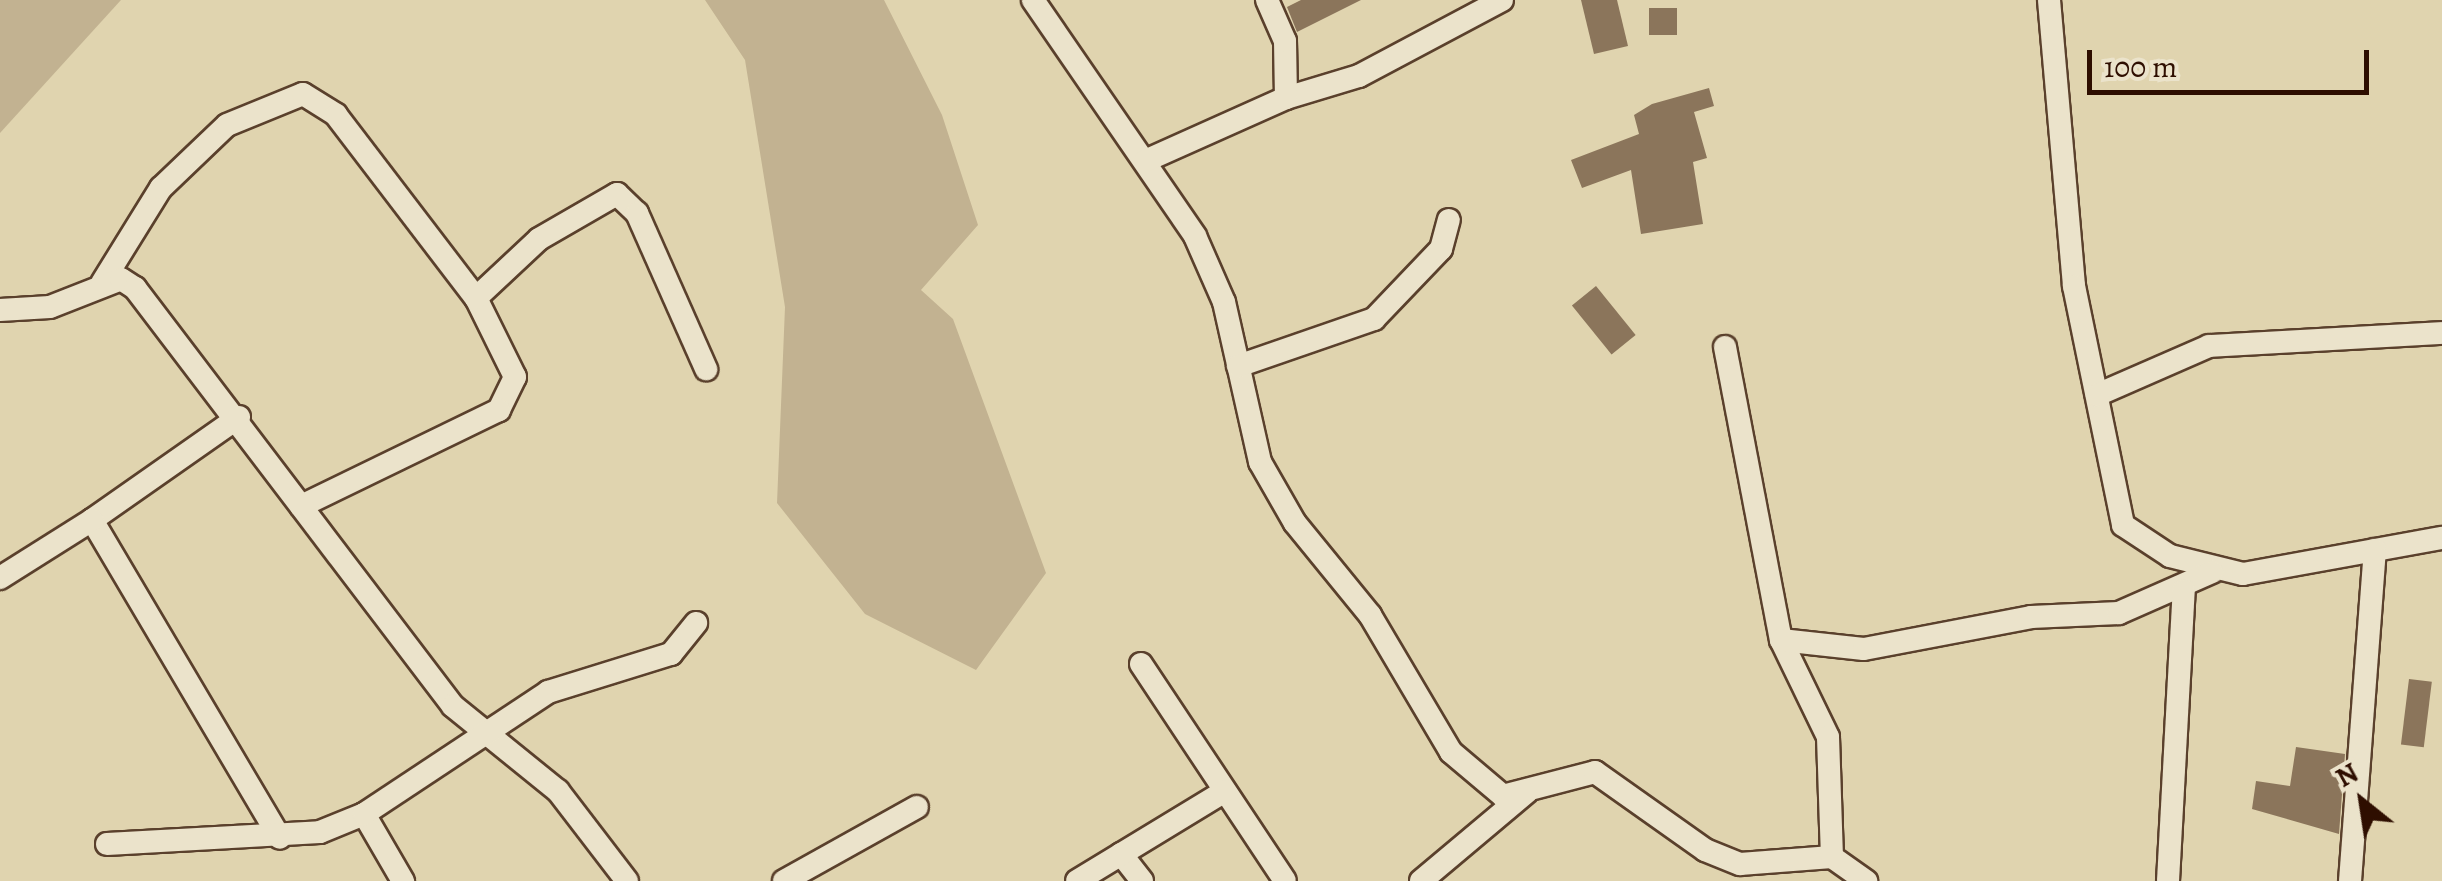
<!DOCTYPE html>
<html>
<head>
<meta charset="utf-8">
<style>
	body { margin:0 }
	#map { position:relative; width:2442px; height:881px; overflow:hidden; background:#e0d4af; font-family:Alegreya,serif }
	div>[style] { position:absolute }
	.green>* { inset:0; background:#c2b291 }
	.building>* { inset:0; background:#8b755b; transform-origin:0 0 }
	.roads { filter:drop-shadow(2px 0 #5a402c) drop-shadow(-2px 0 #5a402c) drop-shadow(0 2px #5a402c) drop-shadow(0 -2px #5a402c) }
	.street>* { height:22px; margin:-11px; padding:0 11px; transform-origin:11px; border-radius:11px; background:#ebe3cb }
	span { translate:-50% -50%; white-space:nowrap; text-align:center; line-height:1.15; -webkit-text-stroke:8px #ebe3cb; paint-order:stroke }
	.north { position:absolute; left:2312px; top:751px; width:100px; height:100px; -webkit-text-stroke:8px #ebe3cb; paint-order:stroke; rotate:330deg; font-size:28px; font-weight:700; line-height:40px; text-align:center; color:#2e0e00 }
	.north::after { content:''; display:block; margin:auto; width:35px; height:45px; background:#2e0e00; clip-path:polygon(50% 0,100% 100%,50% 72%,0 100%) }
	.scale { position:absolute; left:2087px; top:50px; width:282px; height:45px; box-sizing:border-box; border:5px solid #2e0e00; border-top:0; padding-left:12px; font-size:30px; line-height:35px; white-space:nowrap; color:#2e0e00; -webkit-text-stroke:8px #ebe3cb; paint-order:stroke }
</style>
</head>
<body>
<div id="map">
	<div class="green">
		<i style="clip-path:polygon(0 0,121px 0,0 133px)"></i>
		<i style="clip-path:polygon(705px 0,884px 0,942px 115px,978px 225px,921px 290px,953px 319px,1046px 573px,976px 670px,865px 614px,777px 503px,785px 307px,745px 60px)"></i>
	</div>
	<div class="building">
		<i style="clip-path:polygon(1301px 0,1361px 0,1297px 32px,1287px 7px)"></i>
		<i style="clip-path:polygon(1581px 0,1617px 0,1628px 46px,1594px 54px)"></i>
		<i style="left:1649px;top:8px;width:28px;height:27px"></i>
		<i style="clip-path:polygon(1709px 88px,1714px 106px,1694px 112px,1707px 158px,1693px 162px,1703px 224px,1641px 234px,1631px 170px,1582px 188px,1571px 160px,1639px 134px,1634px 115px,1652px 104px)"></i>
		<i style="left:1596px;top:286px;width:63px;height:31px;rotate:51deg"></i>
		<i style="left:2409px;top:679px;width:23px;height:66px;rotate:7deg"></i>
		<i style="clip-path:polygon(2296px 747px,2345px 754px,2339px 834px,2252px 809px,2256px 781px,2290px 786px)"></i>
	</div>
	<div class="roads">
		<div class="street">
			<i style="left:1033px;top:0;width:286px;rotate:55.5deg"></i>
			<i style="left:1195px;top:236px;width:72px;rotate:66.3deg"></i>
			<i style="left:1224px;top:302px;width:164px;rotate:77.3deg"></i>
			<i style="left:1260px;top:462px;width:70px;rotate:60.2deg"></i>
			<i style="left:1295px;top:523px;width:119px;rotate:50.8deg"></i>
			<i style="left:1370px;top:615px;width:159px;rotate:59.4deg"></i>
			<i style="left:1451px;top:752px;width:68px;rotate:40.2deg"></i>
			<i style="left:1503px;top:796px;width:95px;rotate:-14.6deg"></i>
			<i style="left:1595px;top:772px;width:135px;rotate:35.3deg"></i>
			<i style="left:1705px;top:850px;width:38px;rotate:22deg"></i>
			<i style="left:1740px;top:864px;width:92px;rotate:-4.4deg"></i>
			<i style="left:1832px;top:857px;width:42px;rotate:35.2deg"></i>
			<i style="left:2049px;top:0;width:287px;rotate:85deg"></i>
			<i style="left:2074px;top:286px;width:244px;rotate:78.4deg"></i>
			<i style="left:2123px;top:525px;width:56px;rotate:33.4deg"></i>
			<i style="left:2170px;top:556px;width:75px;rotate:13.9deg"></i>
			<i style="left:2243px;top:574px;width:202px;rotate:-10.3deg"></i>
			<i style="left:1286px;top:98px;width:76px;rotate:-16.8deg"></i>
			<i style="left:1359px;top:76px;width:162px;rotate:-28deg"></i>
			<i style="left:1145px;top:161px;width:154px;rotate:-24.1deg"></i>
			<i style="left:1286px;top:98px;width:57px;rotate:-91deg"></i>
			<i style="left:1285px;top:41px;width:45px;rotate:-113.7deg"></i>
			<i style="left:102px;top:283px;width:112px;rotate:-58.2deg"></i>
			<i style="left:161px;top:188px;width:91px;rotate:-43.7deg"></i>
			<i style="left:227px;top:125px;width:82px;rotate:-22.2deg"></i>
			<i style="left:303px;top:94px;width:39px;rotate:32deg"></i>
			<i style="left:336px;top:115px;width:230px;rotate:52.6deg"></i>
			<i style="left:476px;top:298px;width:88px;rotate:63.7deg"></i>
			<i style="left:515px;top:377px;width:37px;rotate:116deg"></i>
			<i style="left:499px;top:410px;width:220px;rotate:154.1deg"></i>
			<i style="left:476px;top:298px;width:86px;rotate:-43.1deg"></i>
			<i style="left:539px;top:239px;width:90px;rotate:-30deg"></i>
			<i style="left:617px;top:194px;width:28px;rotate:44deg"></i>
			<i style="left:637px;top:213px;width:171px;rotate:66.1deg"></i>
			<i style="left:0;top:310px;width:50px;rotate:-3.4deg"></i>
			<i style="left:50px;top:307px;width:76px;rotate:-21.5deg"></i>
			<i style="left:121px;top:279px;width:17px;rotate:33deg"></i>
			<i style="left:135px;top:288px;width:525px;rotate:52.74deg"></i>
			<i style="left:453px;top:706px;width:135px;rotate:39deg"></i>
			<i style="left:558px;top:791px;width:113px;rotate:52.5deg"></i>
			<i style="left:1725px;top:347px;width:298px;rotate:79.2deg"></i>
			<i style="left:1781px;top:640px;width:108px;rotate:64.1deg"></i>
			<i style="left:1828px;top:737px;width:120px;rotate:88.1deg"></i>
			<i style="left:1238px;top:366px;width:144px;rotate:-19.1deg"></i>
			<i style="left:1374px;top:319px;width:97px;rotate:-46.3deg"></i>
			<i style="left:1441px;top:249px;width:30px;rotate:-75deg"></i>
			<i style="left:2097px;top:395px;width:122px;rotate:-23.6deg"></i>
			<i style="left:2209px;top:346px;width:233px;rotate:-3.2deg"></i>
			<i style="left:239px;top:417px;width:179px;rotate:145deg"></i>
			<i style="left:92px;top:520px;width:369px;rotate:59.4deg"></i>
			<i style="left:0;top:578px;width:109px;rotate:-32.2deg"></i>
			<i style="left:1781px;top:640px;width:83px;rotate:6.2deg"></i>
			<i style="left:1864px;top:649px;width:170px;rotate:-10.8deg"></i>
			<i style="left:2031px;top:617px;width:88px;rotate:-2.6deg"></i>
			<i style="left:2119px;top:613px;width:102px;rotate:-23.8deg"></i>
			<i style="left:1141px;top:664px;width:260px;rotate:56.4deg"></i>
			<i style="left:364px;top:814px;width:78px;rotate:59.8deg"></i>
			<i style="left:107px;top:844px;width:213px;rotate:-3.2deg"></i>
			<i style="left:320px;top:832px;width:48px;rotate:-22.2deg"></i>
			<i style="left:364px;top:814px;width:221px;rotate:-33.5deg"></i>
			<i style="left:548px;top:692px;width:129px;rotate:-17.2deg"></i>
			<i style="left:671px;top:654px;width:40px;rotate:-51deg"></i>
			<i style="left:1121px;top:854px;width:34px;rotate:52deg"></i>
			<i style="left:784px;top:881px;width:152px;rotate:-29.1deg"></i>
			<i style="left:1077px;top:881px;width:173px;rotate:-31.3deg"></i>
			<i style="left:1421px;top:881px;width:137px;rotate:-40deg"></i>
			<i style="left:2168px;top:881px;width:291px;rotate:-86.9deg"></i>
			<i style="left:2350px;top:881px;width:332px;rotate:-85.7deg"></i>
		</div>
	</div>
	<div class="north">N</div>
	<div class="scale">100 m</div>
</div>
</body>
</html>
